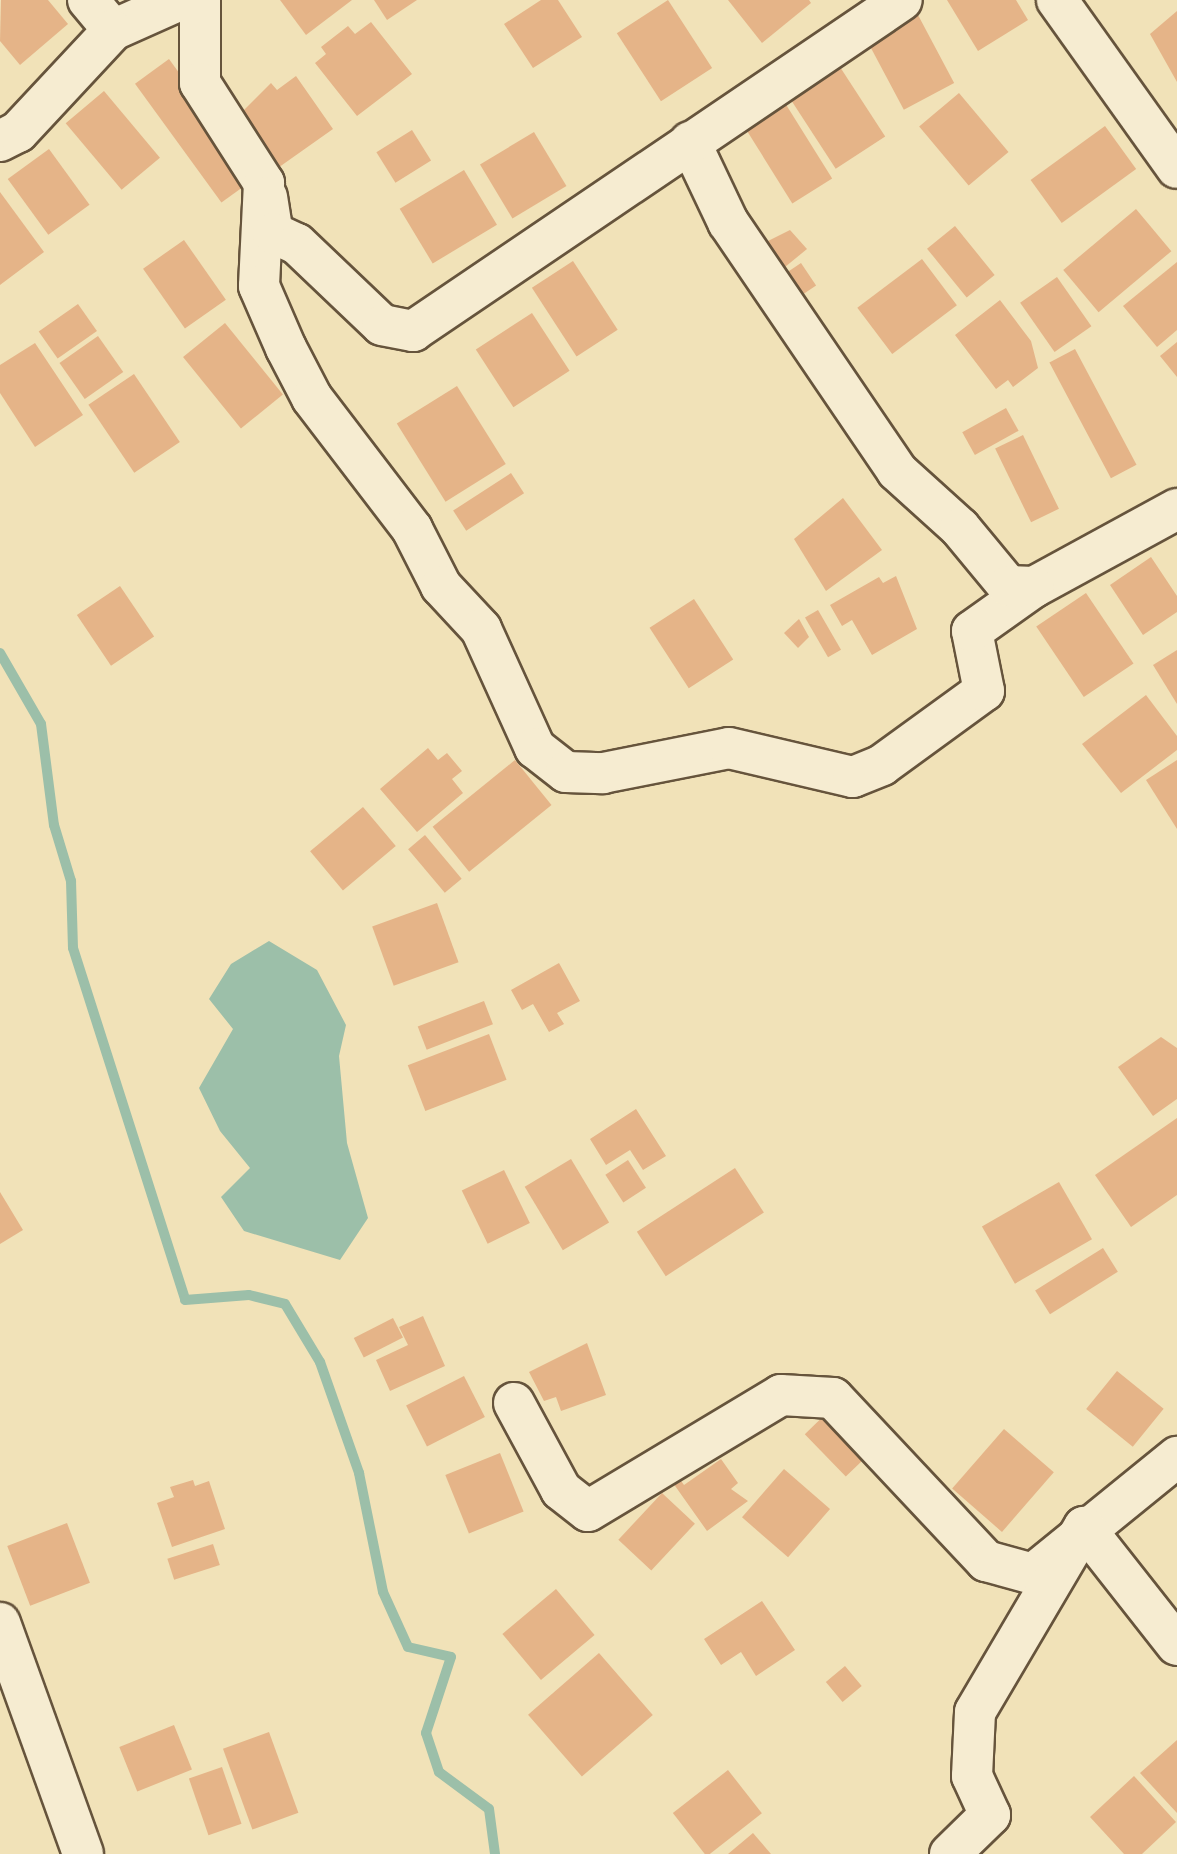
<!DOCTYPE html>
<html>
<head>
<meta charset="utf-8">
<style>
	body { margin:0 }
	#map { position:relative; width:1177px; height:1854px; overflow:hidden; background:#f1e2b8; font-family:"Old Standard TT",serif }
	div>[style] { position:absolute }
	.water>* { inset:0; background:#9cbfa9 }
	.stream>* { height:10px; margin:-5px; padding:0 5px; transform-origin:5px; border-radius:5px; background:#9cbfa9 }
	.building>* { inset:0; background:#e5b488; transform-origin:0 0 }
	.roads { filter:drop-shadow(2px 0 #66543c) drop-shadow(-2px 0 #66543c) drop-shadow(0 2px #66543c) drop-shadow(0 -2px #66543c) }
	.street>* { height:40px; margin:-20px; padding:0 20px; transform-origin:20px; border-radius:20px; background:#f6ecd1 }
	span { translate:-50% -50%; white-space:nowrap; text-align:center; line-height:1.15; -webkit-text-stroke:6px #f6ecd1; paint-order:stroke }
</style>
</head>
<body>
<div id="map">
	<div class="water">
		<i style="clip-path:polygon(269px 941px,317px 970px,346px 1025px,339px 1056px,347px 1143px,368px 1218px,340px 1260px,244px 1231px,221px 1197px,250px 1168px,220px 1131px,199px 1088px,233px 1029px,209px 999px,231px 964px)"></i>
	</div>
	<div class="stream">
		<i style="left:0;top:653px;width:82px;rotate:60deg"></i>
		<i style="left:41px;top:724px;width:102px;rotate:82.7deg"></i>
		<i style="left:54px;top:825px;width:59px;rotate:73.1deg"></i>
		<i style="left:71px;top:881px;width:67px;rotate:88.3deg"></i>
		<i style="left:73px;top:948px;width:369px;rotate:72.3deg"></i>
		<i style="left:185px;top:1300px;width:64px;rotate:-4.5deg"></i>
		<i style="left:249px;top:1295px;width:37px;rotate:14deg"></i>
		<i style="left:285px;top:1304px;width:68px;rotate:58.9deg"></i>
		<i style="left:320px;top:1362px;width:118px;rotate:70.6deg"></i>
		<i style="left:359px;top:1473px;width:121px;rotate:78.6deg"></i>
		<i style="left:383px;top:1592px;width:60px;rotate:65.6deg"></i>
		<i style="left:408px;top:1647px;width:44px;rotate:13.1deg"></i>
		<i style="left:451px;top:1657px;width:80px;rotate:108.2deg"></i>
		<i style="left:426px;top:1733px;width:41px;rotate:71.6deg"></i>
		<i style="left:439px;top:1772px;width:62px;rotate:36.5deg"></i>
		<i style="left:489px;top:1809px;width:45px;rotate:82.4deg"></i>
	</div>
	<div class="building">
		<i style="clip-path:polygon(1px 0,48px 0,68px 24px,20px 65px,0 41px)"></i>
		<i style="clip-path:polygon(280px 0,352px 0,306px 35px)"></i>
		<i style="clip-path:polygon(374px 0,417px 0,387px 20px)"></i>
		<i style="clip-path:polygon(541px 0,558px 0,582px 37px,533px 68px,504px 24px)"></i>
		<i style="left:668px;top:0;width:81px;height:61px;rotate:57deg"></i>
		<i style="clip-path:polygon(728px 0,809px 0,811px 3px,762px 43px)"></i>
		<i style="clip-path:polygon(947px 0,1016px 0,1028px 20px,978px 51px)"></i>
		<i style="clip-path:polygon(1177px 11px,1177px 82px,1150px 34px)"></i>
		<i style="left:918px;top:15px;width:77px;height:57px;rotate:62deg"></i>
		<i style="clip-path:polygon(371px 22px,412px 74px,357px 116px,315px 63px,326px 54px,321px 47px,348px 26px,355px 34px)"></i>
		<i style="left:169px;top:59px;width:147px;height:42px;rotate:54deg"></i>
		<i style="left:840px;top:67px;width:83px;height:59px;rotate:57deg"></i>
		<i style="clip-path:polygon(296px 76px,333px 129px,275px 170px,238px 116px,271px 83px,277px 90px)"></i>
		<i style="left:104px;top:91px;width:87px;height:50px;rotate:50deg"></i>
		<i style="left:959px;top:93px;width:77px;height:52px;rotate:50deg"></i>
		<i style="left:785px;top:103px;width:89px;height:47px;rotate:58deg"></i>
		<i style="left:1105px;top:126px;width:53px;height:92px;rotate:54deg"></i>
		<i style="left:412px;top:130px;width:36px;height:42px;rotate:58deg"></i>
		<i style="left:534px;top:132px;width:63px;height:63px;rotate:59deg"></i>
		<i style="left:49px;top:149px;width:69px;height:51px;rotate:54deg"></i>
		<i style="left:464px;top:170px;width:64px;height:75px;rotate:59deg"></i>
		<i style="clip-path:polygon(0 192px,44px 252px,0 285px)"></i>
		<i style="left:1136px;top:209px;width:55px;height:95px;rotate:50deg"></i>
		<i style="left:955px;top:226px;width:63px;height:36px;rotate:51deg"></i>
		<i style="clip-path:polygon(790px 230px,807px 249px,785px 267px,766px 242px)"></i>
		<i style="left:184px;top:240px;width:73px;height:50px;rotate:55deg"></i>
		<i style="left:922px;top:259px;width:58px;height:81px;rotate:53deg"></i>
		<i style="left:573px;top:261px;width:82px;height:49px;rotate:57deg"></i>
		<i style="clip-path:polygon(1177px 262px,1177px 330px,1157px 347px,1123px 306px)"></i>
		<i style="left:801px;top:263px;width:27px;height:22px;rotate:56deg"></i>
		<i style="left:1057px;top:277px;width:60px;height:45px;rotate:55deg"></i>
		<i style="clip-path:polygon(1000px 300px,1031px 341px,1038px 368px,1013px 387px,1008px 380px,996px 389px,955px 335px)"></i>
		<i style="left:78px;top:304px;width:33px;height:48px;rotate:55deg"></i>
		<i style="left:532px;top:313px;width:69px;height:67px;rotate:57deg"></i>
		<i style="left:225px;top:323px;width:92px;height:54px;rotate:51deg"></i>
		<i style="left:98px;top:336px;width:44px;height:47px;rotate:55deg"></i>
		<i style="clip-path:polygon(1177px 342px,1177px 377px,1160px 356px)"></i>
		<i style="clip-path:polygon(35px 343px,83px 415px,35px 447px,0 393px,0 365px)"></i>
		<i style="left:1075px;top:349px;width:131px;height:29px;rotate:62deg"></i>
		<i style="left:134px;top:374px;width:82px;height:55px;rotate:56deg"></i>
		<i style="left:457px;top:386px;width:92px;height:71px;rotate:58deg"></i>
		<i style="left:1006px;top:408px;width:26px;height:50px;rotate:61deg"></i>
		<i style="left:1023px;top:435px;width:82px;height:31px;rotate:64deg"></i>
		<i style="left:511px;top:473px;width:24px;height:69px;rotate:57deg"></i>
		<i style="clip-path:polygon(843px 498px,882px 550px,826px 591px,794px 539px)"></i>
		<i style="clip-path:polygon(1151px 557px,1177px 596px,1177px 612px,1143px 635px,1110px 585px)"></i>
		<i style="clip-path:polygon(896px 576px,917px 629px,872px 655px,852px 620px,842px 626px,830px 605px,879px 577px,883px 583px)"></i>
		<i style="left:120px;top:586px;width:61px;height:52px;rotate:56deg"></i>
		<i style="left:1086px;top:593px;width:85px;height:60px;rotate:56deg"></i>
		<i style="left:694px;top:599px;width:72px;height:53px;rotate:57deg"></i>
		<i style="left:818px;top:610px;width:46px;height:15px;rotate:60deg"></i>
		<i style="clip-path:polygon(799px 619px,809px 637px,798px 648px,784px 633px)"></i>
		<i style="clip-path:polygon(1177px 650px,1177px 704px,1153px 665px)"></i>
		<i style="clip-path:polygon(1146px 695px,1177px 736px,1177px 750px,1121px 793px,1082px 744px)"></i>
		<i style="clip-path:polygon(428px 748px,438px 760px,447px 753px,462px 771px,452px 779px,463px 793px,417px 832px,380px 789px)"></i>
		<i style="left:515px;top:760px;width:58px;height:106px;rotate:51deg"></i>
		<i style="clip-path:polygon(1177px 760px,1177px 829px,1146px 780px)"></i>
		<i style="left:363px;top:807px;width:51px;height:69px;rotate:50deg"></i>
		<i style="left:425px;top:835px;width:57px;height:22px;rotate:50deg"></i>
		<i style="left:437px;top:903px;width:63px;height:69px;rotate:70deg"></i>
		<i style="clip-path:polygon(559px 963px,580px 1001px,557px 1013px,564px 1024px,549px 1032px,533px 1004px,522px 1010px,511px 990px)"></i>
		<i style="left:484px;top:1001px;width:25px;height:71px;rotate:69deg"></i>
		<i style="left:489px;top:1034px;width:49px;height:87px;rotate:69deg"></i>
		<i style="clip-path:polygon(1161px 1037px,1177px 1048px,1177px 1099px,1153px 1116px,1118px 1067px)"></i>
		<i style="clip-path:polygon(636px 1109px,666px 1156px,643px 1170px,630px 1150px,606px 1165px,590px 1139px)"></i>
		<i style="clip-path:polygon(1177px 1118px,1177px 1195px,1131px 1227px,1095px 1175px)"></i>
		<i style="left:571px;top:1159px;width:74px;height:54px;rotate:59deg"></i>
		<i style="left:628px;top:1160px;width:33px;height:27px;rotate:57deg"></i>
		<i style="left:735px;top:1168px;width:53px;height:117px;rotate:57deg"></i>
		<i style="left:504px;top:1170px;width:59px;height:47px;rotate:64deg"></i>
		<i style="left:1059px;top:1182px;width:66px;height:89px;rotate:60deg"></i>
		<i style="clip-path:polygon(0 1192px,23px 1230px,0 1244px)"></i>
		<i style="left:1103px;top:1248px;width:28px;height:80px;rotate:58deg"></i>
		<i style="clip-path:polygon(423px 1316px,445px 1366px,390px 1391px,376px 1360px,408px 1345px,399px 1327px)"></i>
		<i style="left:393px;top:1318px;width:22px;height:44px;rotate:63deg"></i>
		<i style="clip-path:polygon(587px 1343px,606px 1395px,561px 1411px,556px 1397px,544px 1401px,529px 1372px)"></i>
		<i style="left:1117px;top:1371px;width:60px;height:49px;rotate:39deg"></i>
		<i style="left:464px;top:1376px;width:46px;height:65px;rotate:63deg"></i>
		<i style="left:835px;top:1405px;width:59px;height:42px;rotate:46deg"></i>
		<i style="left:1004px;top:1429px;width:66px;height:79px;rotate:41deg"></i>
		<i style="left:500px;top:1453px;width:63px;height:59px;rotate:68deg"></i>
		<i style="clip-path:polygon(721px 1459px,738px 1483px,731px 1489px,748px 1501px,707px 1531px,673px 1483px,679px 1478px,684px 1485px)"></i>
		<i style="left:784px;top:1469px;width:61px;height:64px;rotate:41deg"></i>
		<i style="clip-path:polygon(193px 1480px,195px 1486px,209px 1481px,225px 1529px,172px 1547px,157px 1503px,174px 1497px,170px 1487px)"></i>
		<i style="left:662px;top:1493px;width:45px;height:64px;rotate:43deg"></i>
		<i style="left:67px;top:1523px;width:64px;height:64px;rotate:69deg"></i>
		<i style="left:213px;top:1544px;width:22px;height:48px;rotate:72deg"></i>
		<i style="left:556px;top:1589px;width:60px;height:70px;rotate:50deg"></i>
		<i style="clip-path:polygon(762px 1601px,795px 1650px,756px 1676px,741px 1652px,721px 1665px,704px 1639px)"></i>
		<i style="left:599px;top:1653px;width:82px;height:94px;rotate:49deg"></i>
		<i style="left:845px;top:1666px;width:26px;height:25px;rotate:50deg"></i>
		<i style="left:174px;top:1725px;width:48px;height:59px;rotate:68deg"></i>
		<i style="left:269px;top:1732px;width:86px;height:49px;rotate:70deg"></i>
		<i style="clip-path:polygon(1177px 1740px,1177px 1813px,1140px 1773px)"></i>
		<i style="left:222px;top:1767px;width:60px;height:35px;rotate:71deg"></i>
		<i style="left:728px;top:1770px;width:55px;height:70px;rotate:52deg"></i>
		<i style="clip-path:polygon(1134px 1776px,1176px 1822px,1142px 1854px,1124px 1854px,1090px 1817px)"></i>
		<i style="clip-path:polygon(753px 1833px,771px 1854px,728px 1854px)"></i>
	</div>
	<div class="roads">
		<div class="street">
			<i style="left:88px;top:0;width:39px;rotate:50deg"></i>
			<i style="left:113px;top:30px;width:73px;rotate:-24.1deg"></i>
			<i style="left:200px;top:0;width:83px;rotate:90deg"></i>
			<i style="left:200px;top:83px;width:119px;rotate:57.4deg"></i>
			<i style="left:264px;top:183px;width:103px;rotate:92.8deg"></i>
			<i style="left:259px;top:286px;width:68px;rotate:66.5deg"></i>
			<i style="left:286px;top:348px;width:56px;rotate:62.5deg"></i>
			<i style="left:312px;top:398px;width:165px;rotate:52.6deg"></i>
			<i style="left:412px;top:529px;width:64px;rotate:63deg"></i>
			<i style="left:441px;top:586px;width:59px;rotate:47.1deg"></i>
			<i style="left:481px;top:629px;width:131px;rotate:65.6deg"></i>
			<i style="left:535px;top:748px;width:39px;rotate:38deg"></i>
			<i style="left:566px;top:772px;width:37px;rotate:2deg"></i>
			<i style="left:603px;top:773px;width:128px;rotate:-11.2deg"></i>
			<i style="left:729px;top:748px;width:127px;rotate:13.2deg"></i>
			<i style="left:853px;top:777px;width:31px;rotate:-22deg"></i>
			<i style="left:882px;top:765px;width:126px;rotate:-36deg"></i>
			<i style="left:984px;top:691px;width:61px;rotate:-101.3deg"></i>
			<i style="left:972px;top:631px;width:76px;rotate:-35.4deg"></i>
			<i style="left:1034px;top:587px;width:163px;rotate:-28.6deg"></i>
			<i style="left:1057px;top:0;width:206px;rotate:54.5deg"></i>
			<i style="left:0;top:141px;width:20px;rotate:-27deg"></i>
			<i style="left:18px;top:132px;width:139px;rotate:-47deg"></i>
			<i style="left:690px;top:142px;width:89px;rotate:64.6deg"></i>
			<i style="left:728px;top:222px;width:301px;rotate:55.8deg"></i>
			<i style="left:897px;top:471px;width:85px;rotate:42.1deg"></i>
			<i style="left:960px;top:528px;width:75px;rotate:50.4deg"></i>
			<i style="left:1008px;top:586px;width:26px;rotate:2deg"></i>
			<i style="left:267px;top:197px;width:36px;rotate:81deg"></i>
			<i style="left:273px;top:233px;width:26px;rotate:25deg"></i>
			<i style="left:297px;top:244px;width:117px;rotate:43.6deg"></i>
			<i style="left:382px;top:325px;width:32px;rotate:11deg"></i>
			<i style="left:413px;top:331px;width:590px;rotate:-34.09deg"></i>
			<i style="left:514px;top:1403px;width:99px;rotate:61.6deg"></i>
			<i style="left:561px;top:1490px;width:34px;rotate:38deg"></i>
			<i style="left:588px;top:1511px;width:225px;rotate:-31deg"></i>
			<i style="left:781px;top:1395px;width:52px;rotate:3.3deg"></i>
			<i style="left:833px;top:1398px;width:224px;rotate:46.8deg"></i>
			<i style="left:986px;top:1561px;width:49px;rotate:15.5deg"></i>
			<i style="left:1033px;top:1574px;width:186px;rotate:-39.1deg"></i>
			<i style="left:0;top:1623px;width:245px;rotate:70.2deg"></i>
			<i style="left:950px;top:1854px;width:56px;rotate:-44.3deg"></i>
			<i style="left:990px;top:1815px;width:43px;rotate:-114.8deg"></i>
			<i style="left:972px;top:1776px;width:64px;rotate:-87.3deg"></i>
			<i style="left:975px;top:1712px;width:215px;rotate:-59.5deg"></i>
			<i style="left:1084px;top:1527px;width:150px;rotate:51.8deg"></i>
		</div>
	</div>
</div>
</body>
</html>
